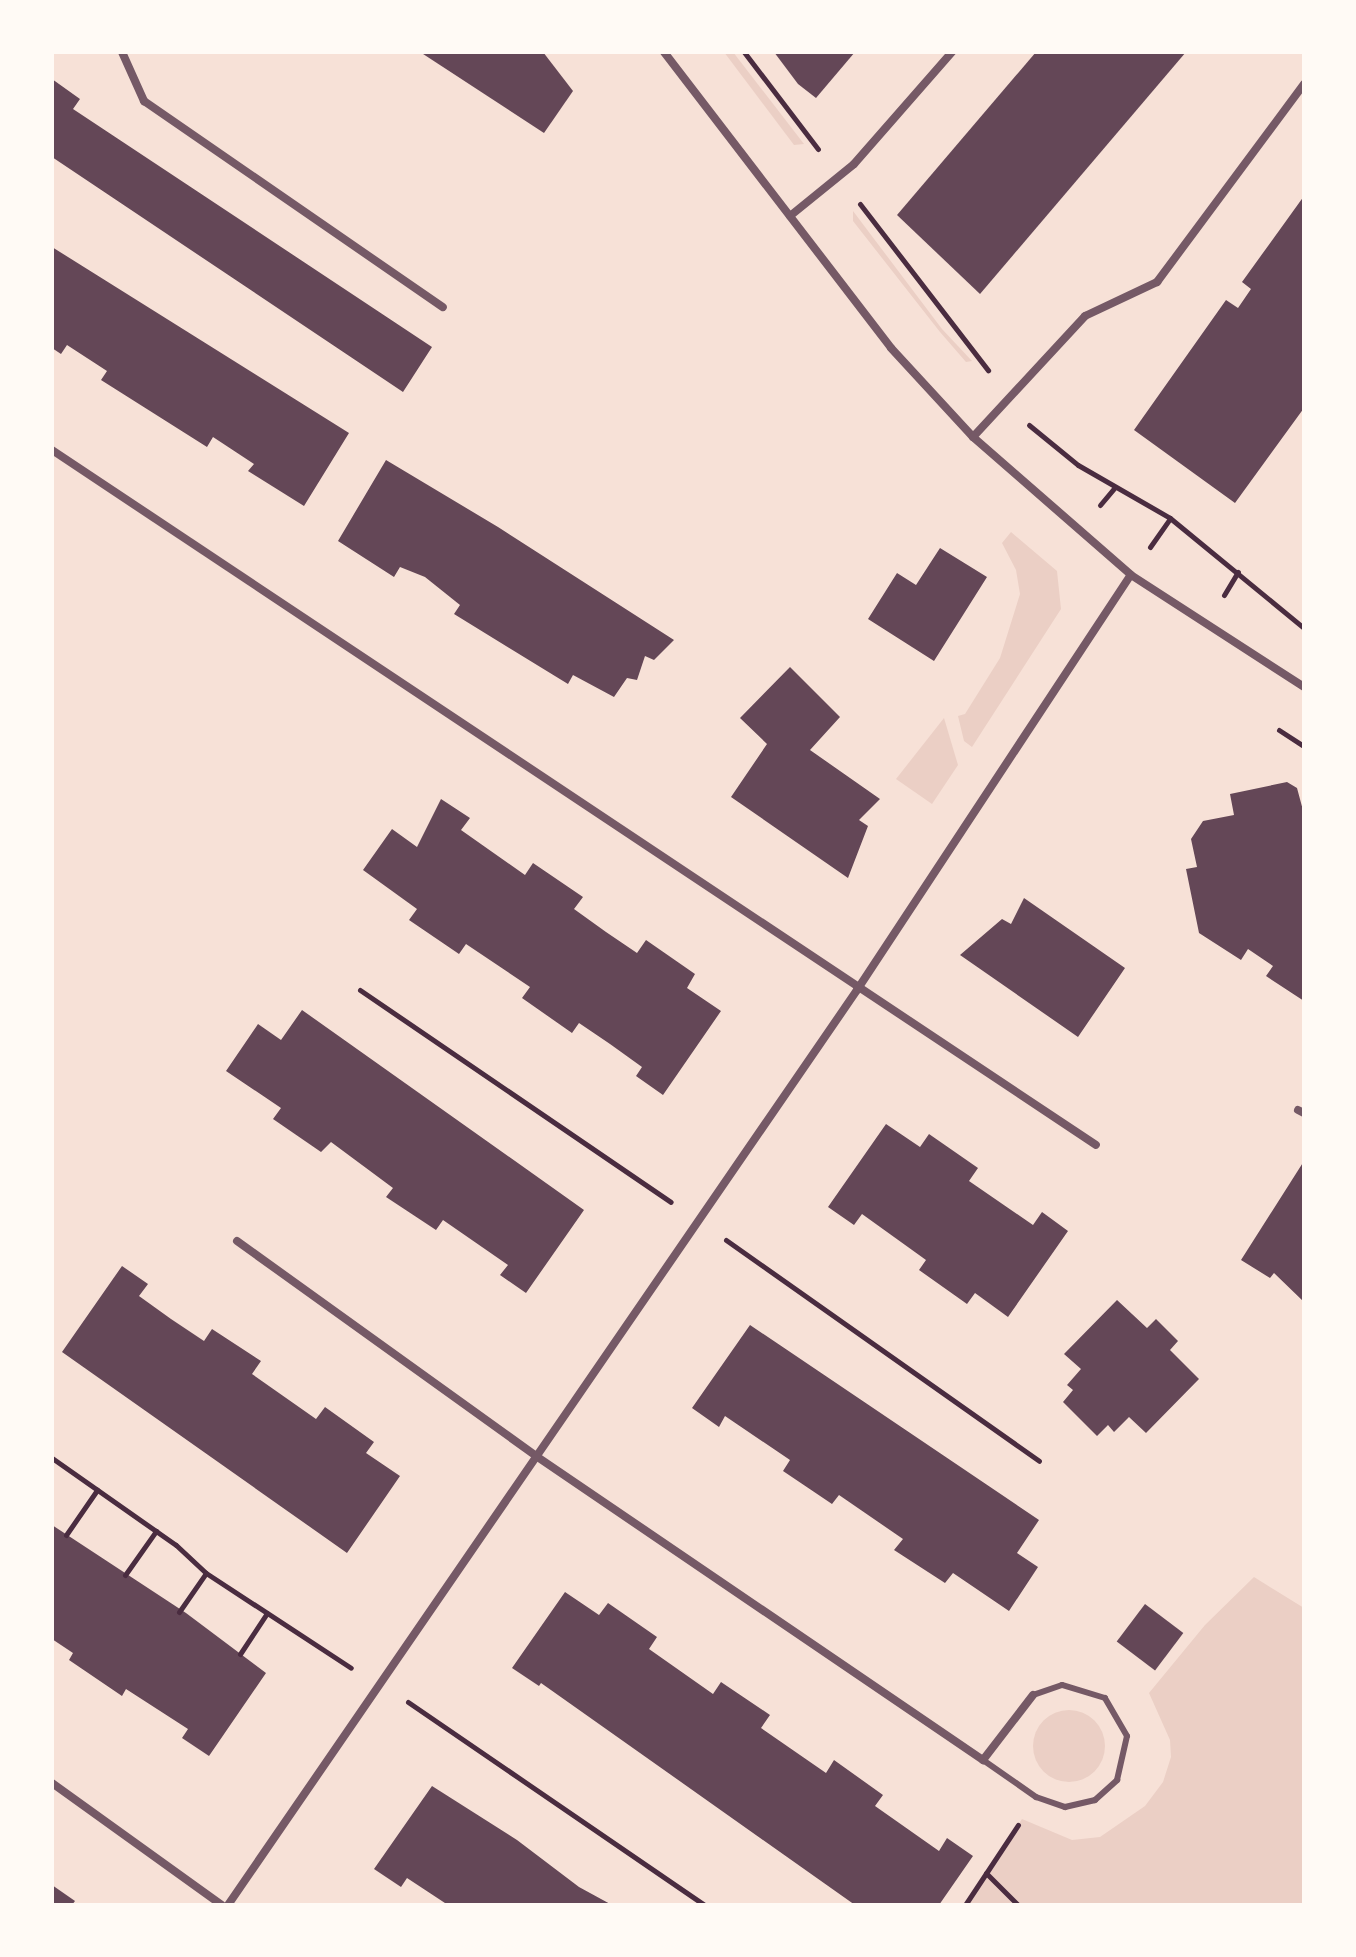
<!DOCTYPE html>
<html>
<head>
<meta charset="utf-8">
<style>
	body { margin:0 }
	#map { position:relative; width:1356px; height:1957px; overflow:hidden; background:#f7e1d7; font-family:Raleway,sans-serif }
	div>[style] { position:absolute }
	.green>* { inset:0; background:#ebcfc5 }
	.round { border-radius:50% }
	.building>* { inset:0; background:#644757; transform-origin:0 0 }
	.path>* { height:5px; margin:-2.5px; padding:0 2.5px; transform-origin:2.5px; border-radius:2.5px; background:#4a2c40 }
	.service>* { height:6px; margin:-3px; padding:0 3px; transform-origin:3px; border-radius:3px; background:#755966 }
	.minor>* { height:8px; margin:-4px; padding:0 4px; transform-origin:4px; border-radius:4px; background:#755966 }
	span { translate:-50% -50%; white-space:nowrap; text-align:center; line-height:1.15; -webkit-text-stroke:8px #fffaf5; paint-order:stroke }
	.frame { position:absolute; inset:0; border:54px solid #fffaf5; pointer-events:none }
</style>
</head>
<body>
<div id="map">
	<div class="green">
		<i style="clip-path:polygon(724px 52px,733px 52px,804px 144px,794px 145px)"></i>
		<i style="clip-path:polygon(853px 211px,942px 329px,972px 361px,966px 362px,940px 332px,853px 221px)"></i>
		<i style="clip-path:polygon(1011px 532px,1057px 571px,1061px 609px,972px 747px,964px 741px,958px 716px,965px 714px,1000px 658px,1020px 594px,1016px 570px,1002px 543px)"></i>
		<i style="clip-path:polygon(944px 718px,958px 765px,932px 804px,896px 779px)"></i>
		<i style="clip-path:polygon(1254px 1577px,1304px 1608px,1304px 1905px,965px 1905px,1022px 1819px,1072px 1840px,1100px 1837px,1145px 1806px,1163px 1782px,1171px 1757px,1170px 1740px,1149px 1693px,1205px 1625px)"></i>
		<i class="round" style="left:1033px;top:1710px;width:72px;height:72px"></i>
	</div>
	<div class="building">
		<i style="clip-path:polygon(420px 52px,543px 52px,573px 91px,544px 133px)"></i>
		<i style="clip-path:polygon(774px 52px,855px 52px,816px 98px,798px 84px)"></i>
		<i style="clip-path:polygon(1036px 52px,1186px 52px,980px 294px,897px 215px)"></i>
		<i style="clip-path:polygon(52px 79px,80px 99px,73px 109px,432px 347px,403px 392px,52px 157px)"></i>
		<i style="clip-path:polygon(1304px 196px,1304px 408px,1235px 503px,1134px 430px,1226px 300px,1238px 308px,1251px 289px,1242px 282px)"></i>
		<i style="clip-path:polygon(52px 247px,349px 433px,304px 506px,248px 471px,254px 464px,213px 437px,207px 447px,101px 380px,107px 371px,67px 345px,61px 354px,52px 348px)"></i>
		<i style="clip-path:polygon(386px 460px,498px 527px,674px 640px,654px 660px,645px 656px,637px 680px,627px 678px,614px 697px,573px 675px,568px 684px,454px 614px,460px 605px,425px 577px,400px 567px,394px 577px,338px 541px)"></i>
		<i style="clip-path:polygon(940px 548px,987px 577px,934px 661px,868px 619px,897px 573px,916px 585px)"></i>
		<i style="clip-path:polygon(790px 667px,840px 717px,810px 750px,880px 799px,859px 820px,868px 826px,848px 878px,731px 797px,767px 744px,740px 718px)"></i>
		<i style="clip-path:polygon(1287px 782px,1297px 788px,1304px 814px,1304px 1001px,1266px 976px,1273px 966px,1248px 949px,1241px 960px,1199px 933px,1186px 869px,1197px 867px,1191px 839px,1203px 821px,1234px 815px,1230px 794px)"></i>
		<i style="clip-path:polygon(441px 799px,470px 818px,461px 830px,525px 875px,533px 863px,583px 897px,574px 909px,606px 932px,637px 953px,646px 940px,695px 974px,687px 988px,721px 1011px,663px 1095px,636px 1076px,642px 1067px,610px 1044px,579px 1023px,572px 1033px,522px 998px,530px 987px,466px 944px,459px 954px,409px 920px,417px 909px,363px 870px,392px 829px,417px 847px)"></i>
		<i style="clip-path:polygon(1024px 898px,1125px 968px,1078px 1037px,960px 955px,1002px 919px,1011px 924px)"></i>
		<i style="clip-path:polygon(302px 1010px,584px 1210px,526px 1293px,500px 1275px,508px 1265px,443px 1220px,436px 1230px,386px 1197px,393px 1188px,331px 1142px,321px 1152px,273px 1119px,281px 1108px,226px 1071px,258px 1024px,281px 1040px)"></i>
		<i style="clip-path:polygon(886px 1124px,920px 1147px,929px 1134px,978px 1168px,969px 1181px,1033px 1225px,1042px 1212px,1068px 1231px,1008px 1317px,975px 1293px,967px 1304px,919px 1270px,926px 1260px,862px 1214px,854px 1225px,828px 1207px)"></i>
		<i style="clip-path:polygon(1304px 1161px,1304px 1302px,1274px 1273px,1270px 1278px,1241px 1260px)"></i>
		<i style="clip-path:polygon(122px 1266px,148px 1284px,139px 1296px,171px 1319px,204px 1341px,212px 1329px,261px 1361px,252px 1374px,316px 1419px,325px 1407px,374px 1442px,366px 1453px,400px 1476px,347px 1553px,62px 1352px)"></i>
		<i style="clip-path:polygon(1117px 1300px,1147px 1328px,1156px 1319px,1178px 1341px,1170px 1350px,1199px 1379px,1146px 1433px,1129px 1417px,1114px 1432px,1108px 1425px,1097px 1436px,1063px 1402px,1073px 1390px,1067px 1385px,1081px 1369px,1064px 1354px)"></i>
		<i style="clip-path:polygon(750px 1325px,1039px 1520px,1017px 1553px,1038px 1567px,1009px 1611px,953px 1573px,945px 1583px,894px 1550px,903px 1539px,839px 1495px,832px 1504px,783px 1471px,790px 1460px,725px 1416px,719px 1427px,692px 1408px)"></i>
		<i style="clip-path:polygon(52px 1525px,186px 1613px,266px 1673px,209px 1756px,182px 1738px,188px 1729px,126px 1689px,122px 1696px,69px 1660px,73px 1653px,52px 1639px)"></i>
		<i style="clip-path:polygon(565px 1592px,599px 1615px,608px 1603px,657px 1637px,649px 1649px,713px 1694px,721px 1682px,770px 1715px,761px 1728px,826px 1773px,834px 1760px,883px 1795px,875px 1806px,939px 1851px,947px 1838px,973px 1856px,939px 1905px,855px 1905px,541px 1683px,539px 1686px,512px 1668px)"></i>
		<i style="left:1145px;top:1604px;width:48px;height:47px;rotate:37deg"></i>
		<i style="clip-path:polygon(432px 1786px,517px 1840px,579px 1887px,612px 1905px,448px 1905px,407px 1878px,401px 1887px,374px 1869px)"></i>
		<i style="clip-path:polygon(52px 1885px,75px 1901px,72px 1905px,52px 1905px)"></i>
	</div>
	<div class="path">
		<i style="left:744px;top:52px;width:122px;rotate:52.7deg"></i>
		<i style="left:860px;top:204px;width:210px;rotate:52.4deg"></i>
		<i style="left:1029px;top:425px;width:63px;rotate:39.2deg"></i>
		<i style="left:1078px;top:465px;width:106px;rotate:29.9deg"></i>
		<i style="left:1170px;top:518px;width:173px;rotate:39.4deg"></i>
		<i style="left:1100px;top:505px;width:23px;rotate:-50deg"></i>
		<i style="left:1150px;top:547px;width:35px;rotate:-55deg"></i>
		<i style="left:1224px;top:595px;width:27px;rotate:-59deg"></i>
		<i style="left:1279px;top:730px;width:30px;rotate:33deg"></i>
		<i style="left:360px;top:990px;width:376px;rotate:34.3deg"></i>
		<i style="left:726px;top:1240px;width:383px;rotate:35.2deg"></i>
		<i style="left:52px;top:1458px;width:151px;rotate:35.1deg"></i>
		<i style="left:176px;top:1545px;width:41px;rotate:43deg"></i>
		<i style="left:206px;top:1573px;width:173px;rotate:33.2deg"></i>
		<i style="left:66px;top:1535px;width:55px;rotate:-55.4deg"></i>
		<i style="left:125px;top:1575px;width:54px;rotate:-54.8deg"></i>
		<i style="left:179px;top:1612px;width:47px;rotate:-55.3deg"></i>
		<i style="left:240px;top:1654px;width:49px;rotate:-56.6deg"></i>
		<i style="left:408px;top:1702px;width:360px;rotate:34.4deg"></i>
		<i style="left:986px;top:1873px;width:45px;rotate:45deg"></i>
		<i style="left:965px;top:1905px;width:96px;rotate:-56.5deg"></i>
	</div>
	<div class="service">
		<i style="left:983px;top:1760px;width:65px;rotate:34.9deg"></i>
		<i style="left:1036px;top:1797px;width:31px;rotate:19deg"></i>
		<i style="left:1065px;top:1807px;width:31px;rotate:-13deg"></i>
		<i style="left:1095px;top:1800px;width:30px;rotate:-42deg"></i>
		<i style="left:1117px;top:1780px;width:45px;rotate:-77.2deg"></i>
		<i style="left:1127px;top:1736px;width:44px;rotate:-120.1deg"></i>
		<i style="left:1105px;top:1698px;width:45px;rotate:-163.2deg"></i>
		<i style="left:1062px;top:1685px;width:31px;rotate:161deg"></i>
	</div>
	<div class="minor">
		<i style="left:122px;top:52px;width:54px;rotate:65.8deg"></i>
		<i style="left:144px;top:101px;width:363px;rotate:34.6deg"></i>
		<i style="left:664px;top:52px;width:373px;rotate:52.5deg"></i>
		<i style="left:891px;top:348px;width:121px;rotate:47.3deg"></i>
		<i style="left:973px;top:437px;width:210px;rotate:41.1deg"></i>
		<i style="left:1131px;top:575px;width:206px;rotate:32.9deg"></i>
		<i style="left:790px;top:216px;width:82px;rotate:-39.1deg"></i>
		<i style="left:854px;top:164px;width:149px;rotate:-48.8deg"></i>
		<i style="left:973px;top:437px;width:165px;rotate:-47.2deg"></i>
		<i style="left:1085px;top:316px;width:80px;rotate:-25.3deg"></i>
		<i style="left:1157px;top:282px;width:247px;rotate:-53.4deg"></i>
		<i style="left:52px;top:450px;width:1254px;rotate:33.65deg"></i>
		<i style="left:1298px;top:1110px;width:7px;rotate:27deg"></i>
		<i style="left:237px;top:1241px;width:368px;rotate:35.7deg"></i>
		<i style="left:536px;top:1456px;width:541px;rotate:34.22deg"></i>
		<i style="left:983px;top:1760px;width:82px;rotate:-52.4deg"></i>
		<i style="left:52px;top:1783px;width:209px;rotate:35.7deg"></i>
		<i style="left:228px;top:1905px;width:1110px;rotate:-55.49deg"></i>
		<i style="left:857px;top:990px;width:497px;rotate:-56.6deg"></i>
	</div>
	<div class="frame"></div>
</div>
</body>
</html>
